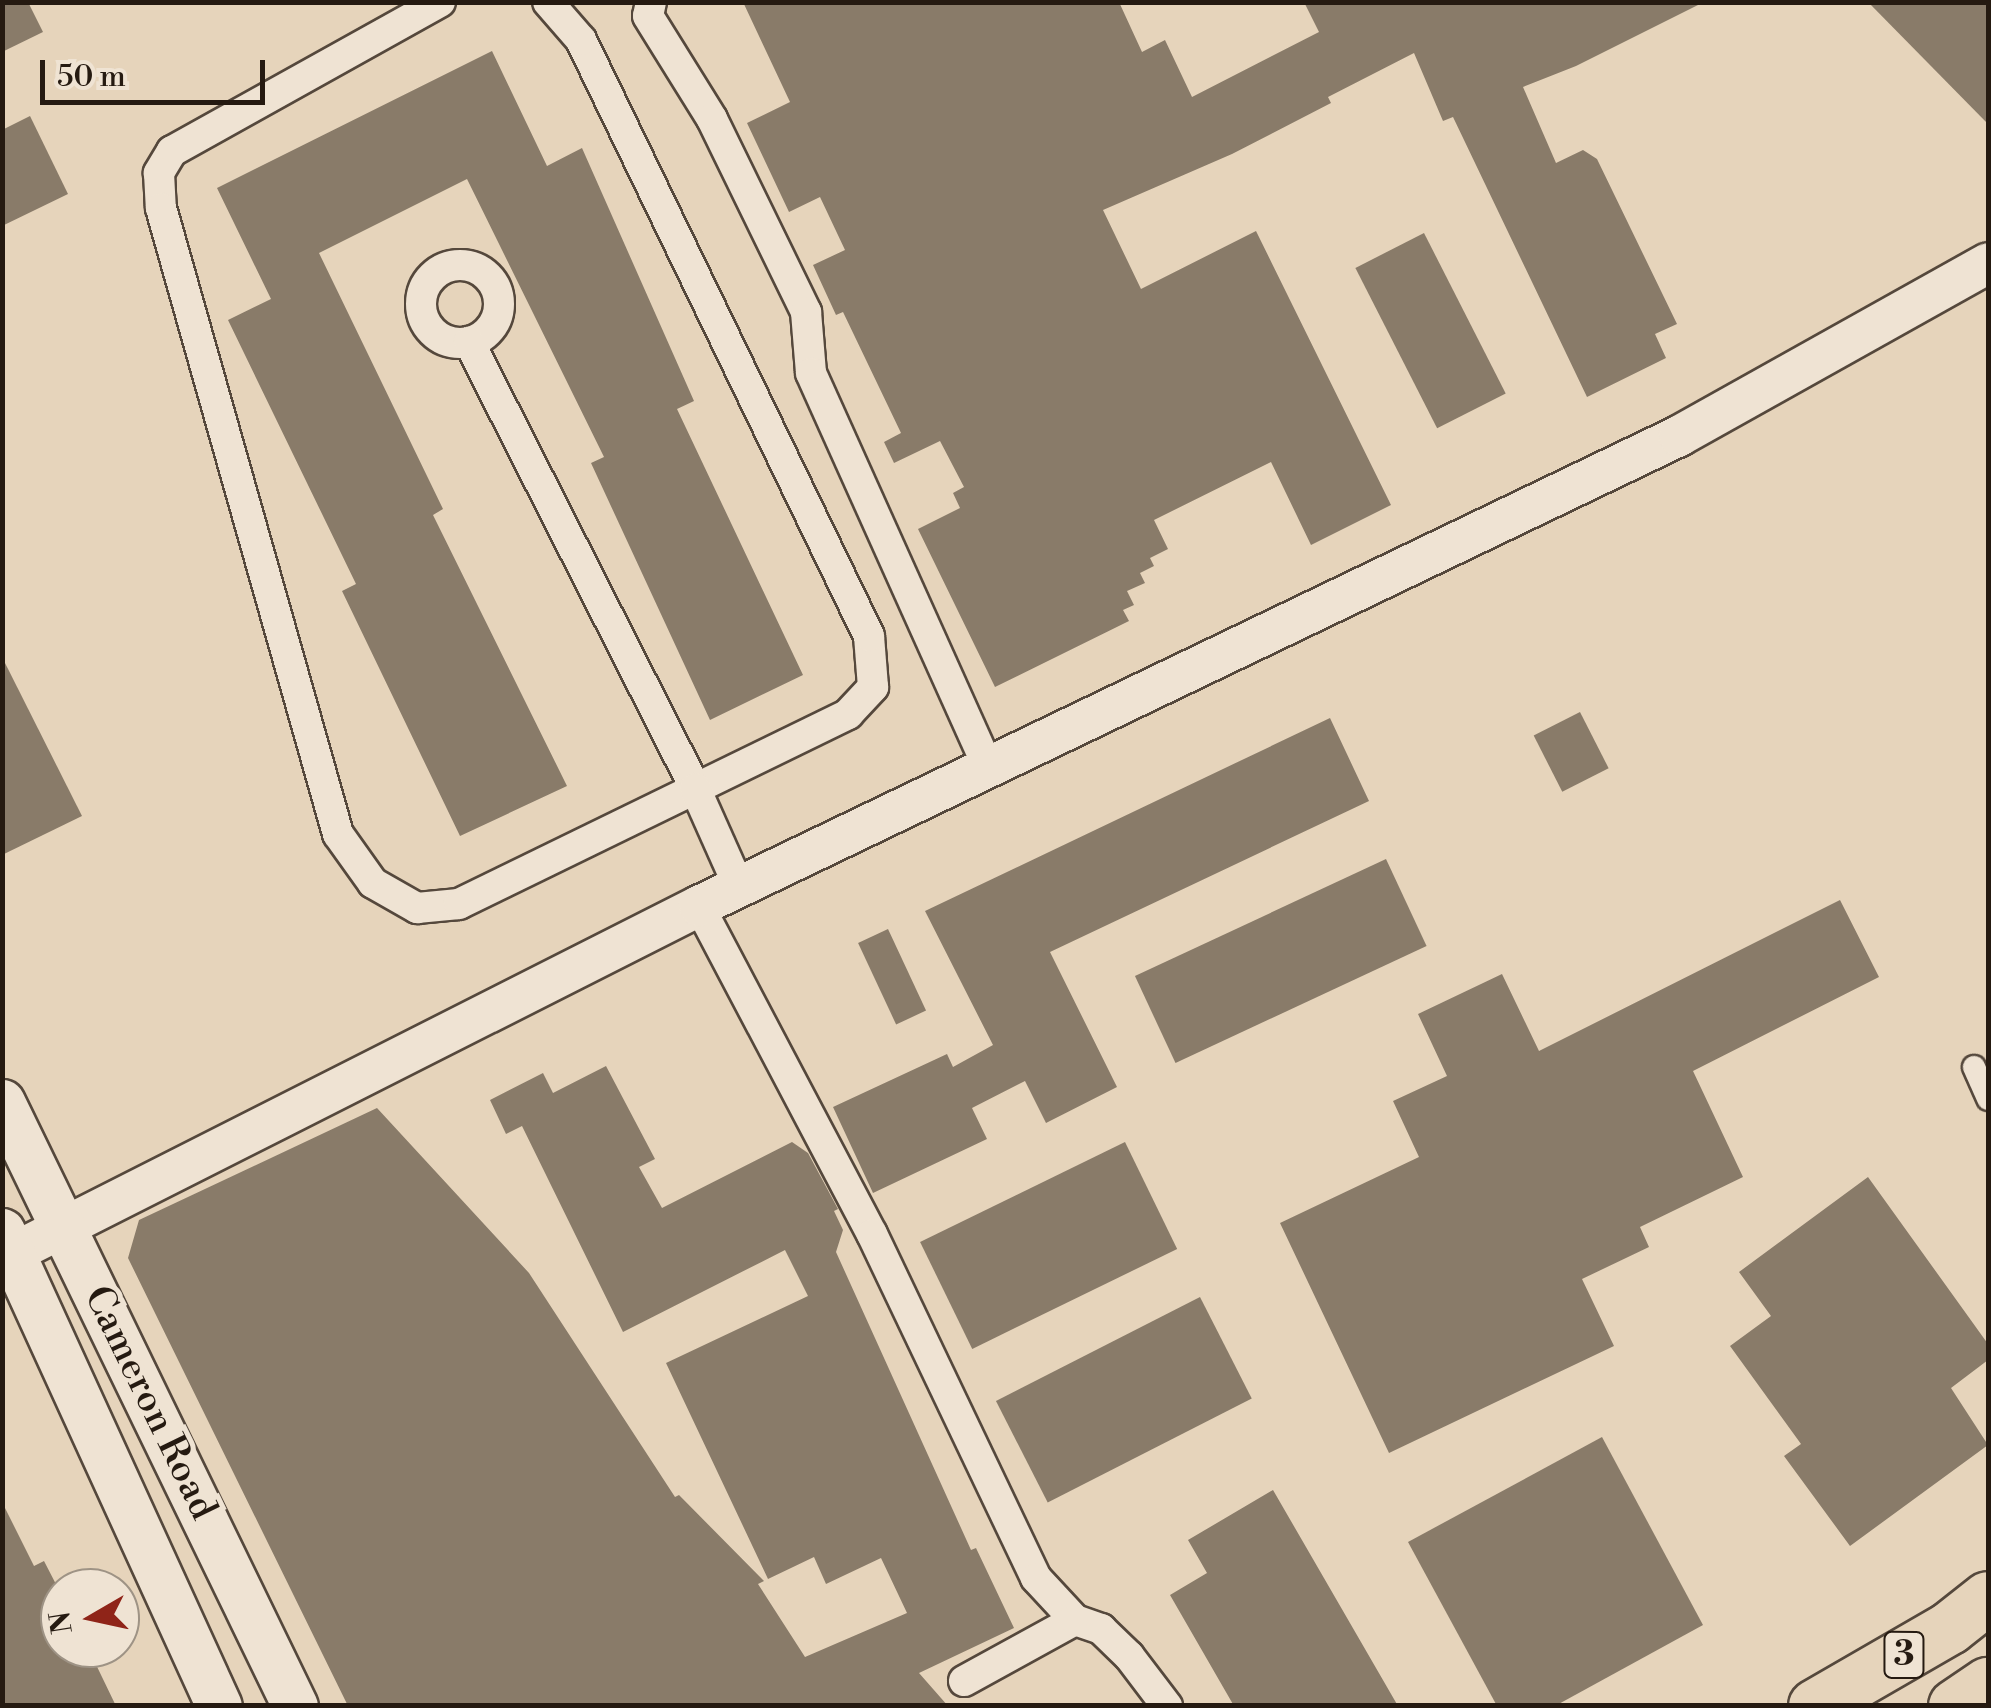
<!DOCTYPE html>
<html>
<head>
<meta charset="utf-8">
<style>
	body { margin:0 }
	#map { position:relative; width:1991px; height:1708px; overflow:hidden; background:#e6d4bb; font-family:"Libre Bodoni",serif }
	div>[style] { position:absolute }
	.building>* { inset:0; background:#897b69; transform-origin:0 0 }
	.roads { filter:drop-shadow(2px 0 #55483c) drop-shadow(-2px 0 #55483c) drop-shadow(0 2px #55483c) drop-shadow(0 -2px #55483c) }
	.pedestrian>* { height:22px; margin:-11px; padding:0 11px; transform-origin:11px; border-radius:11px; background:#efe3d3 }
	.minor>* { height:30px; margin:-15px; padding:0 15px; transform-origin:15px; border-radius:15px; background:#efe3d3 }
	.minor>.ring { margin:-15px; padding:0; box-sizing:content-box; background:none; border:30px solid #efe3d3; border-radius:50% }
	.tertiary>* { height:40px; margin:-20px; padding:0 20px; transform-origin:20px; border-radius:20px; background:#efe3d3 }
	.secondary>* { height:45px; margin:-22.5px; padding:0 22.5px; transform-origin:22.5px; border-radius:22.5px; background:#efe3d3 }
	.trunk>* { height:52px; margin:-26px; padding:0 26px; transform-origin:26px; border-radius:26px; background:#e6d4bb }
	span { translate:-50% -50%; white-space:nowrap; text-align:center; line-height:1.15; -webkit-text-stroke:10px #efe3d3; paint-order:stroke }
	.shield-label span { padding:2px 8px; background:#efe3d3; border:2px solid; border-radius:8px; -webkit-text-stroke-width:0 }
	.shield-label { font-size:35px; color:#251a11; font-weight:700 }
	.street-label { font-size:38px; color:#251a11 }
	.frame { position:absolute; inset:0; border:5px solid #251a11; pointer-events:none }
	.north { position:absolute; left:40px; top:1568px; width:100px; height:100px; box-sizing:border-box; background:#efe3d3; border:2px solid #9e9385; border-radius:50%; rotate:261deg; font-size:28px; font-weight:700; line-height:40px; text-align:center; color:#251a11 }
	.north::after { content:''; display:block; margin:auto; width:35px; height:45px; background:#8f2418; clip-path:polygon(50% 0,100% 100%,50% 72%,0 100%) }
	.scale { position:absolute; left:40px; top:60px; width:225px; height:45px; box-sizing:border-box; border:5px solid #251a11; border-top:0; padding-left:12px; font-size:30px; line-height:35px; white-space:nowrap; color:#251a11; -webkit-text-stroke:8px #efe3d3; paint-order:stroke }
</style>
</head>
<body>
<div id="map">
	<div class="building">
		<i style="clip-path:polygon(2px 2px,28px 2px,43px 32px,2px 52px)"></i>
		<i style="clip-path:polygon(743px 2px,1119px 2px,1142px 52px,1165px 40px,1192px 97px,1319px 32px,1304px 2px,1704px 2px,1576px 66px,1523px 87px,1556px 163px,1583px 150px,1597px 159px,1677px 324px,1655px 334px,1666px 358px,1587px 397px,1453px 117px,1443px 121px,1414px 53px,1328px 97px,1331px 103px,1232px 154px,1103px 210px,1141px 289px,1256px 231px,1391px 505px,1311px 545px,1271px 462px,1154px 520px,1168px 549px,1150px 558px,1154px 566px,1140px 573px,1145px 583px,1127px 591px,1134px 605px,1123px 610px,1129px 621px,995px 687px,918px 529px,960px 508px,953px 493px,964px 487px,940px 441px,894px 463px,884px 442px,901px 433px,843px 312px,836px 315px,813px 265px,845px 250px,820px 197px,789px 212px,747px 123px,790px 102px)"></i>
		<i style="clip-path:polygon(1868px 2px,1988px 2px,1988px 124px)"></i>
		<i style="clip-path:polygon(492px 51px,547px 166px,582px 148px,694px 401px,677px 409px,803px 675px,710px 720px,591px 463px,604px 457px,467px 179px,319px 253px,443px 509px,433px 515px,567px 786px,460px 836px,342px 591px,356px 584px,228px 320px,271px 299px,217px 188px)"></i>
		<i style="clip-path:polygon(30px 116px,68px 194px,2px 226px,2px 130px)"></i>
		<i style="left:1424px;top:233px;width:180px;height:77px;rotate:63deg"></i>
		<i style="clip-path:polygon(2px 657px,82px 816px,2px 855px)"></i>
		<i style="left:1580px;top:712px;width:63px;height:52px;rotate:63deg"></i>
		<i style="clip-path:polygon(1330px 718px,1369px 801px,1050px 952px,1117px 1087px,1046px 1123px,1025px 1081px,972px 1108px,987px 1139px,873px 1193px,833px 1107px,947px 1054px,953px 1067px,993px 1045px,925px 911px)"></i>
		<i style="left:1386px;top:859px;width:96px;height:277px;rotate:65deg"></i>
		<i style="clip-path:polygon(1840px 900px,1879px 977px,1693px 1071px,1743px 1177px,1640px 1227px,1649px 1247px,1582px 1279px,1614px 1346px,1389px 1453px,1280px 1223px,1419px 1157px,1393px 1101px,1447px 1076px,1418px 1014px,1502px 974px,1539px 1051px)"></i>
		<i style="left:888px;top:929px;width:90px;height:33px;rotate:65deg"></i>
		<i style="clip-path:polygon(606px 1066px,655px 1159px,639px 1167px,662px 1208px,792px 1142px,808px 1153px,838px 1209px,834px 1211px,843px 1230px,836px 1252px,971px 1550px,976px 1548px,1014px 1628px,919px 1673px,948px 1706px,348px 1706px,128px 1258px,139px 1220px,377px 1108px,529px 1273px,675px 1497px,679px 1495px,764px 1581px,758px 1584px,805px 1657px,907px 1613px,881px 1558px,826px 1584px,814px 1557px,768px 1579px,666px 1363px,808px 1296px,785px 1250px,623px 1332px,522px 1126px,506px 1134px,490px 1100px,543px 1073px,553px 1093px)"></i>
		<i style="left:1125px;top:1142px;width:119px;height:228px;rotate:64deg"></i>
		<i style="clip-path:polygon(1868px 1177px,1988px 1344px,1988px 1360px,1951px 1388px,1988px 1445px,1850px 1546px,1784px 1456px,1801px 1444px,1730px 1346px,1771px 1316px,1739px 1272px)"></i>
		<i style="left:1200px;top:1297px;width:114px;height:229px;rotate:63deg"></i>
		<i style="clip-path:polygon(1602px 1437px,1703px 1625px,1555px 1706px,1497px 1706px,1408px 1542px)"></i>
		<i style="clip-path:polygon(1273px 1490px,1398px 1706px,1234px 1706px,1170px 1595px,1207px 1573px,1188px 1540px)"></i>
		<i style="clip-path:polygon(2px 1502px,34px 1566px,44px 1561px,60px 1592px,60px 1648px,88px 1648px,116px 1706px,2px 1706px)"></i>
	</div>
	<div class="roads">
		<div class="pedestrian">
			<i style="left:1974px;top:1067px;width:35px;rotate:66deg"></i>
		</div>
		<div class="minor">
			<i style="left:440px;top:2px;width:307px;rotate:150.9deg"></i>
			<i style="left:172px;top:151px;width:26px;rotate:121deg"></i>
			<i style="left:159px;top:173px;width:35px;rotate:87deg"></i>
			<i style="left:161px;top:208px;width:651px;rotate:74.21deg"></i>
			<i style="left:338px;top:834px;width:60px;rotate:54.5deg"></i>
			<i style="left:373px;top:883px;width:51px;rotate:29.6deg"></i>
			<i style="left:417px;top:908px;width:42px;rotate:-5.4deg"></i>
			<i style="left:459px;top:904px;width:433px;rotate:-26deg"></i>
			<i style="left:848px;top:714px;width:37px;rotate:-47deg"></i>
			<i style="left:873px;top:687px;width:51px;rotate:-94.5deg"></i>
			<i style="left:869px;top:636px;width:662px;rotate:-115.79deg"></i>
			<i style="left:581px;top:40px;width:50px;rotate:-131deg"></i>
			<i style="left:651px;top:2px;width:14px;rotate:102deg"></i>
			<i style="left:648px;top:16px;width:121px;rotate:58.1deg"></i>
			<i style="left:712px;top:119px;width:215px;rotate:64deg"></i>
			<i style="left:806px;top:312px;width:61px;rotate:85.3deg"></i>
			<i style="left:811px;top:373px;width:434px;rotate:65.8deg"></i>
			<i class="ring" style="left:421px;top:265px;width:48px;height:48px"></i>
			<i style="left:469px;top:342px;width:500px;rotate:63.1deg"></i>
			<i style="left:695px;top:788px;width:108px;rotate:66deg"></i>
			<i style="left:699px;top:906px;width:371px;rotate:62.2deg"></i>
			<i style="left:872px;top:1234px;width:381px;rotate:64.5deg"></i>
			<i style="left:1036px;top:1578px;width:57px;rotate:47.1deg"></i>
			<i style="left:964px;top:1681px;width:127px;rotate:-28.8deg"></i>
			<i style="left:1075px;top:1620px;width:28px;rotate:19deg"></i>
			<i style="left:1101px;top:1629px;width:39px;rotate:44deg"></i>
			<i style="left:1129px;top:1656px;width:63px;rotate:52.8deg"></i>
		</div>
		<div class="tertiary">
			<i style="left:13px;top:1253px;width:769px;rotate:-26.83deg"></i>
			<i style="left:699px;top:906px;width:1087px;rotate:-25.62deg"></i>
			<i style="left:1679px;top:436px;width:354px;rotate:-29.2deg"></i>
		</div>
		<div class="secondary">
			<i style="left:2px;top:1102px;width:671px;rotate:64.12deg"></i>
			<i style="left:2px;top:1231px;width:522px;rotate:65.45deg"></i>
		</div>
		<div class="trunk">
			<i style="left:1815px;top:1706px;width:156px;rotate:-30deg"></i>
			<i style="left:1950px;top:1628px;width:48px;rotate:-38.3deg"></i>
			<i style="left:1955px;top:1706px;width:40px;rotate:-34deg"></i>
		</div>
	</div>
	<div class="shield-label">
		<span style="left:1904px;top:1655px">3</span>
	</div>
	<div class="street-label">
		<span style="left:150px;top:1403px;rotate:64deg">Cameron Road</span>
	</div>
	<div class="frame"></div>
	<div class="north">N</div>
	<div class="scale">50 m</div>
</div>
</body>
</html>
